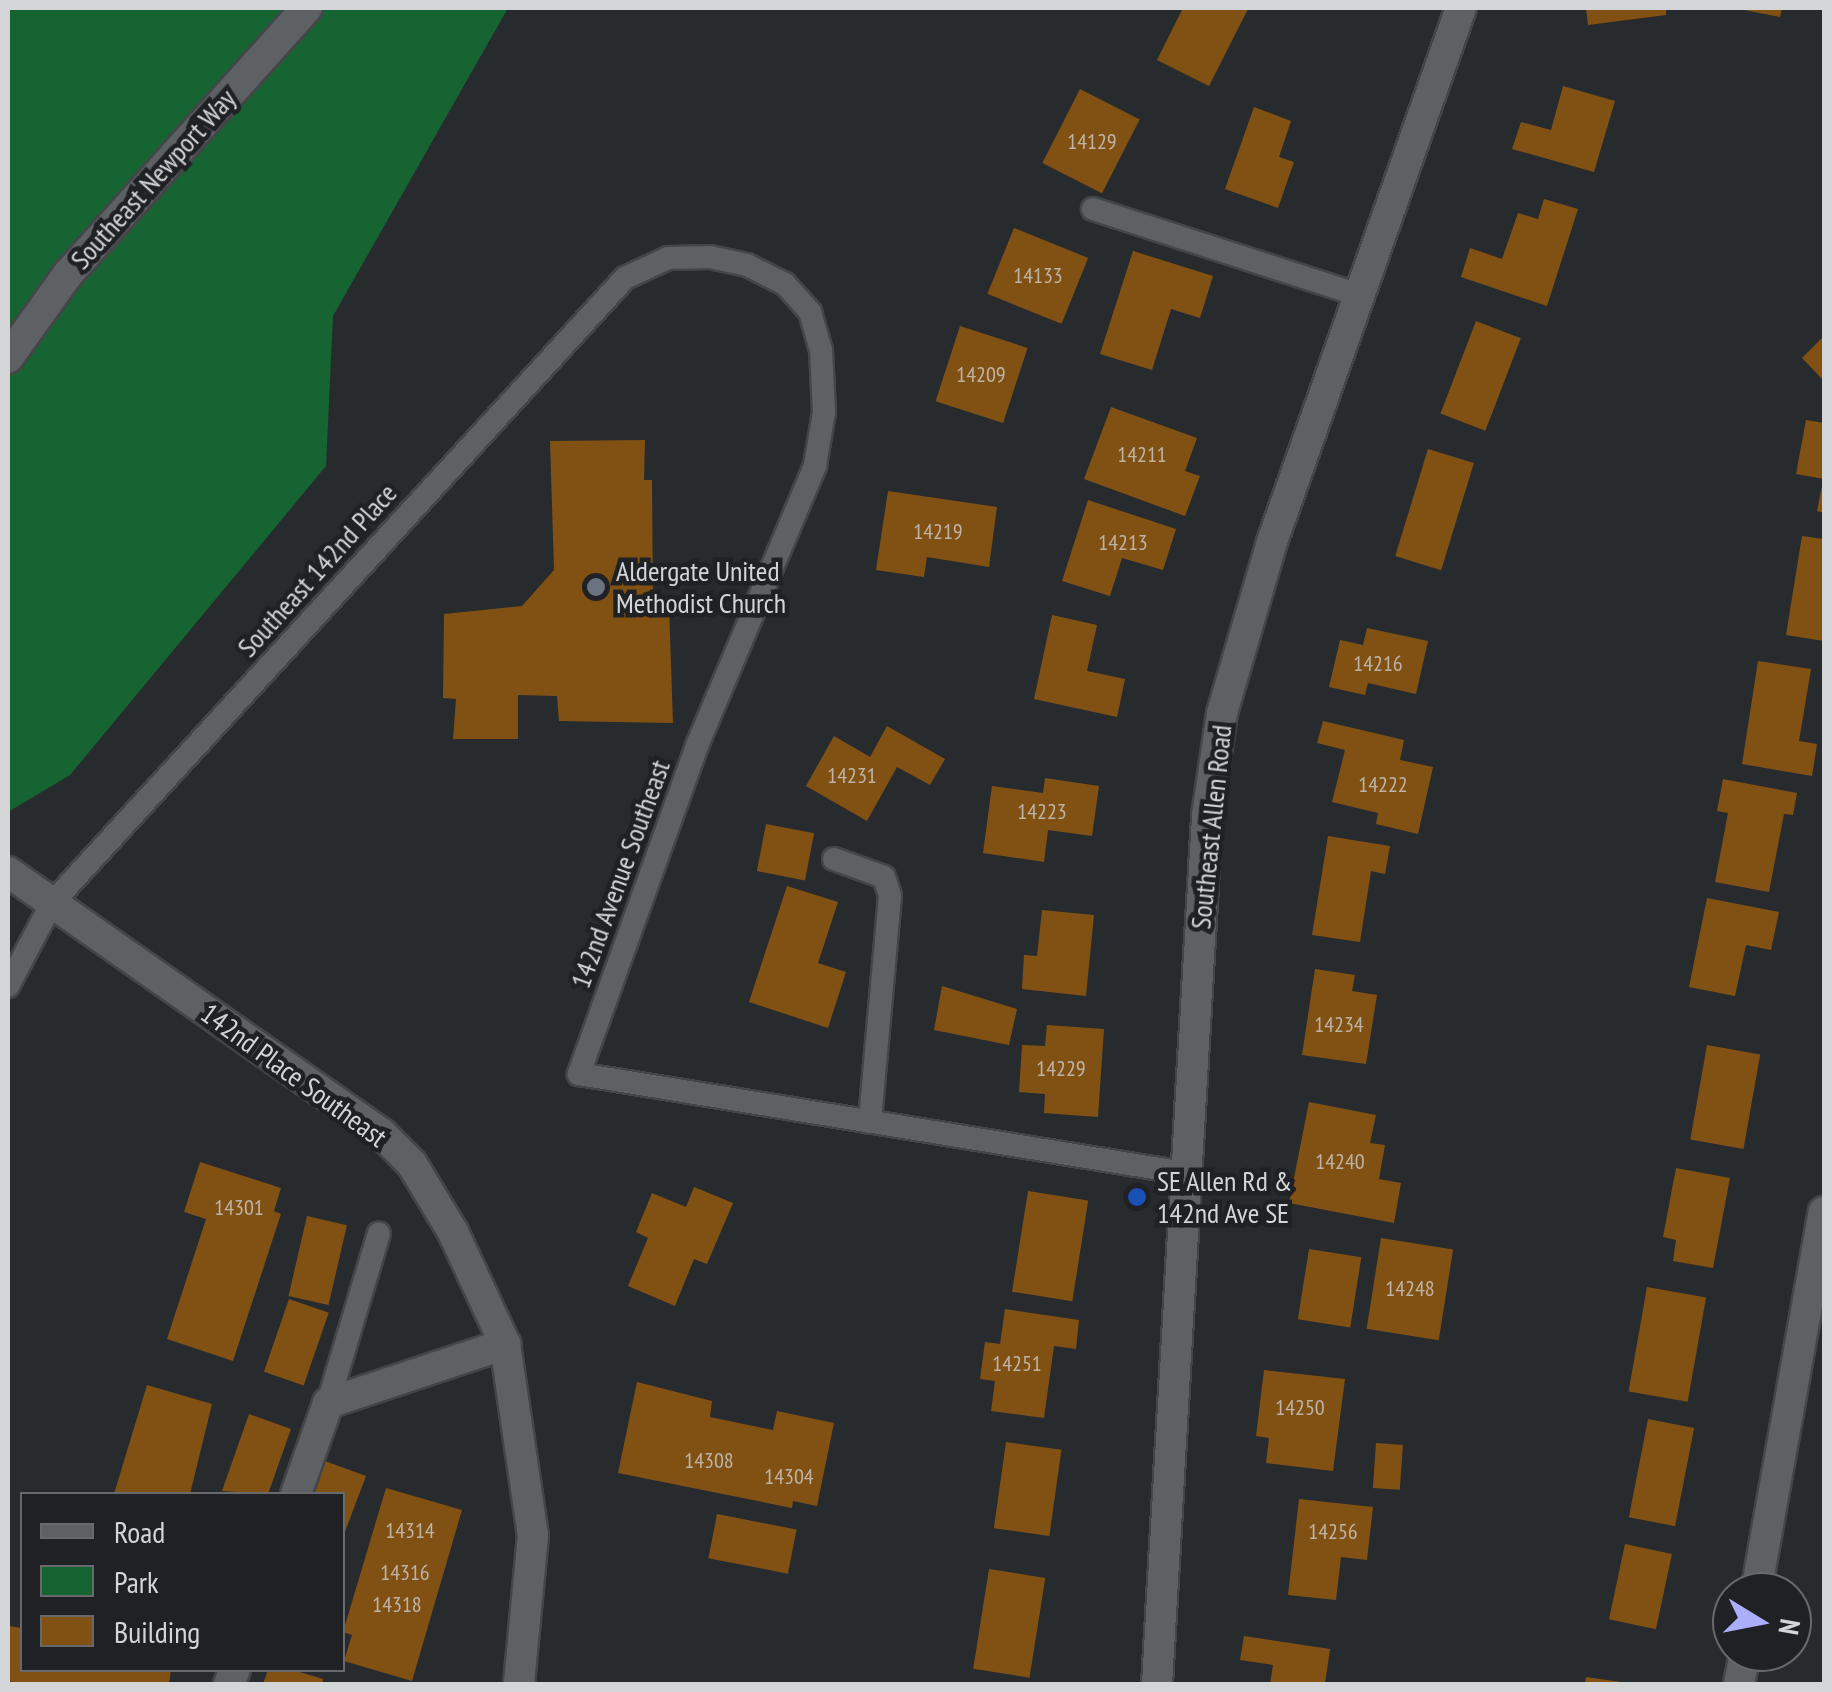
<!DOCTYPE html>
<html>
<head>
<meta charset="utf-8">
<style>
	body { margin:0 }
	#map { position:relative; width:1832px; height:1692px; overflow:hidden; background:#282b2e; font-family:"PT Sans Narrow",sans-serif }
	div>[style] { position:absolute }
	.green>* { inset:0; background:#166431 }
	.building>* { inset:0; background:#815114; transform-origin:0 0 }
	.roads { filter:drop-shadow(2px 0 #434648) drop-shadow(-2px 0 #434648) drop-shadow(0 2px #434648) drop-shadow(0 -2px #434648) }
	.lane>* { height:22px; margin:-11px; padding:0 11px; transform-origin:11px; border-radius:11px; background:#5e6164 }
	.street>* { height:30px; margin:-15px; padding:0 15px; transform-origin:15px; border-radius:15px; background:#5e6164 }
	.secondary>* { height:30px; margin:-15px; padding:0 15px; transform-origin:15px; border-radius:15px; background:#5e6164 }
	.dots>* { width:28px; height:28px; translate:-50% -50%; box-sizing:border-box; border:5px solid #1f2124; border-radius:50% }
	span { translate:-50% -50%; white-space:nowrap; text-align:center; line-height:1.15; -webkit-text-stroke:9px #1f2124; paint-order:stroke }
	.number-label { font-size:22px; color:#beb4a6 }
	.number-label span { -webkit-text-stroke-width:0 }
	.street-label { font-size:28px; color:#d3d5d7 }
	.poi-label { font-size:28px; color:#d3d5d7 }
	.left { translate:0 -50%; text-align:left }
	.frame { position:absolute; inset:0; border:10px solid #d3d5d7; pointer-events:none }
	.legend { position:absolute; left:20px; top:1492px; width:325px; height:180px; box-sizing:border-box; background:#1f2124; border:2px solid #67696c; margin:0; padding:12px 18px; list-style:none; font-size:30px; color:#d3d5d7 }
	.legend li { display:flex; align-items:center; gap:20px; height:50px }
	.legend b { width:50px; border:2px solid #67696c }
	.north { position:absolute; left:1712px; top:1572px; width:100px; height:100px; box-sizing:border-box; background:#1f2124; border:2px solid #67696c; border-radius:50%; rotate:100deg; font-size:28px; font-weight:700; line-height:40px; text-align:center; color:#d3d5d7 }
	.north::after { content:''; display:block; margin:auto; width:35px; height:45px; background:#abaffb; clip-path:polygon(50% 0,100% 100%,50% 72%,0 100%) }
</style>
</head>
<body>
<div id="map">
	<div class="green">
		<i style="clip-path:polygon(8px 8px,508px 8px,333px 316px,326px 466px,70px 775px,8px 812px)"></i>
	</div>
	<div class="building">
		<i style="clip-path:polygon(1183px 8px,1248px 9px,1209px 86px,1157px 60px)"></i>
		<i style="clip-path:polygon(1586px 8px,1666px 8px,1666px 15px,1588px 25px)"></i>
		<i style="clip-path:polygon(1734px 8px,1782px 8px,1780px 17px)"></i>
		<i style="clip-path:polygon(1563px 86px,1615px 101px,1594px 172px,1512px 149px,1521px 122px,1551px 130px)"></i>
		<i style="left:1080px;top:89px;width:67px;height:83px;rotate:27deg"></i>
		<i style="clip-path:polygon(1254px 107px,1291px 121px,1279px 157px,1294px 162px,1278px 208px,1225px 189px)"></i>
		<i style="clip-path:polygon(1544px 199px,1578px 209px,1547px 306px,1461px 277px,1470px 248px,1502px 259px,1518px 213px,1538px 219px)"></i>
		<i style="left:1014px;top:228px;width:80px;height:71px;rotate:22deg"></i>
		<i style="clip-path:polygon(1133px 251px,1213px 276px,1200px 318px,1171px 309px,1152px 370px,1100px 354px)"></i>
		<i style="left:1476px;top:321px;width:48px;height:99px;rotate:21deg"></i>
		<i style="left:960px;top:326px;width:71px;height:79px;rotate:18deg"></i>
		<i style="clip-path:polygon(1824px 336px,1824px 381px,1802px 358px)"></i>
		<i style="clip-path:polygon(1111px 407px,1197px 438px,1185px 471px,1200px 476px,1185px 516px,1084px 479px)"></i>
		<i style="clip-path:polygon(1806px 420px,1824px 423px,1824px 479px,1796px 474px)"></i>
		<i style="clip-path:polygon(645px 440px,644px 480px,652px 480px,653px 604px,669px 605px,673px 723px,559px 721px,557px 696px,518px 695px,518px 739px,453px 739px,456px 699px,443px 698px,444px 614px,522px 606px,554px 570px,550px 441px)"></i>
		<i style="left:1428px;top:449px;width:48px;height:112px;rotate:17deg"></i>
		<i style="clip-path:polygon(1823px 481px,1824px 481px,1824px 513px,1817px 511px)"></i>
		<i style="clip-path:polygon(888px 491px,997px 507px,989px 567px,927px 557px,924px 577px,876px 570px)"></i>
		<i style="clip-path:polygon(1088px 500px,1176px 529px,1163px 570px,1122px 558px,1110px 596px,1062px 581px)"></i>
		<i style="clip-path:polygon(1802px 536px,1824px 539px,1824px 641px,1786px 635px)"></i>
		<i style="clip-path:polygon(1052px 615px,1097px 625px,1087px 671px,1125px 679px,1117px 717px,1034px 699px)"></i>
		<i style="clip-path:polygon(1367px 628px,1428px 641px,1416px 694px,1368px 683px,1365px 695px,1329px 687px,1340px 640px,1363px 645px)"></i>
		<i style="clip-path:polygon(1758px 661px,1811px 669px,1799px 741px,1817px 744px,1812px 776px,1742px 764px)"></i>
		<i style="clip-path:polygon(1323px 721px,1404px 740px,1400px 760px,1433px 767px,1418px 834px,1376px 824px,1378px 813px,1332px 802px,1345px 750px,1317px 743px)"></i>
		<i style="clip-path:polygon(887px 726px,945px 759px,930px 785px,897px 767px,867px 821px,806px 786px,834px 736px,870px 757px)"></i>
		<i style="clip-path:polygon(1045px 778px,1099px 786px,1092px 836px,1048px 830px,1044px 862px,983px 853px,992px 786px,1043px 793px)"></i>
		<i style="clip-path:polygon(1723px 779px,1797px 793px,1793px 815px,1784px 814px,1769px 892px,1715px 882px,1728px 813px,1717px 811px)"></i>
		<i style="left:766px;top:824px;width:49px;height:48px;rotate:11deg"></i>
		<i style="clip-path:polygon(1328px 836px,1390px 846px,1385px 874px,1371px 871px,1360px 942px,1312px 935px)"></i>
		<i style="clip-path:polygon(787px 886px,838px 902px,818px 963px,846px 972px,828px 1028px,749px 1002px)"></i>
		<i style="clip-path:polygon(1707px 898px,1779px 912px,1771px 950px,1746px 945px,1735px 996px,1689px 987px)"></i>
		<i style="clip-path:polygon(1042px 910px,1094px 915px,1086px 996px,1022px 989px,1024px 955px,1037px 956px)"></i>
		<i style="clip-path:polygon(1315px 969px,1355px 975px,1352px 991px,1377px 995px,1366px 1064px,1302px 1055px)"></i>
		<i style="clip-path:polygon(942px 986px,1017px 1009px,1009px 1045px,934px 1030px)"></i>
		<i style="clip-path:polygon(1047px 1025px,1104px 1029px,1098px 1117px,1044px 1113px,1045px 1094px,1019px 1092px,1022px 1045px,1045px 1046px)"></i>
		<i style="left:1707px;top:1045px;width:54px;height:96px;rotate:10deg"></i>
		<i style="clip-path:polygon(1309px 1102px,1376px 1115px,1370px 1143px,1385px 1145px,1379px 1179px,1401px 1183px,1394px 1223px,1289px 1203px)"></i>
		<i style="clip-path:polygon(200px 1162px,281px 1188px,274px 1211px,281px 1214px,233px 1361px,167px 1339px,206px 1219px,184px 1212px)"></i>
		<i style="clip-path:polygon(1676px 1168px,1730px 1178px,1713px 1268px,1673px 1261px,1676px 1240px,1663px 1237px)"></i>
		<i style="clip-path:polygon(694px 1187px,733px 1203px,707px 1264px,694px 1259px,675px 1306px,628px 1286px,648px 1238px,636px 1232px,652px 1193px,686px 1207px)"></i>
		<i style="left:1028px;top:1191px;width:61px;height:102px;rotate:9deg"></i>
		<i style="left:307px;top:1216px;width:41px;height:82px;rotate:13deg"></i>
		<i style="left:1381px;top:1238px;width:73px;height:92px;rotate:9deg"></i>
		<i style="left:1309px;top:1249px;width:53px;height:71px;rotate:9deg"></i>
		<i style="left:1647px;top:1287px;width:60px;height:106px;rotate:10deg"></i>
		<i style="left:289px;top:1299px;width:42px;height:77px;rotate:19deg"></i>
		<i style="clip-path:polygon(1005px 1309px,1079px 1320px,1076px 1349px,1054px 1346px,1044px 1418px,991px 1411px,995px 1381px,980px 1379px,985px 1342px,1000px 1344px)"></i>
		<i style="clip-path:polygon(1264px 1370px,1345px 1379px,1333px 1471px,1266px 1463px,1269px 1438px,1256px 1436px)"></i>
		<i style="clip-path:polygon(637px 1382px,712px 1401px,710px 1417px,773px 1430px,777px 1411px,834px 1423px,817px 1506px,793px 1501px,792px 1508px,618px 1473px)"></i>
		<i style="clip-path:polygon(147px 1385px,212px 1404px,190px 1494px,114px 1494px)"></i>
		<i style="clip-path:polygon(249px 1414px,291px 1429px,268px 1494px,222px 1491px)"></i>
		<i style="left:1648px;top:1419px;width:47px;height:100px;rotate:11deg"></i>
		<i style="left:1006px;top:1442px;width:56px;height:87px;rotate:8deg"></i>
		<i style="left:1376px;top:1443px;width:27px;height:45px;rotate:4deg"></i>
		<i style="clip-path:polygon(325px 1461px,366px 1476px,343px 1537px,342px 1494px,312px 1494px)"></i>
		<i style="clip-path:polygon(386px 1488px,462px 1510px,412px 1681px,344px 1661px,352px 1635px,343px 1632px)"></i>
		<i style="clip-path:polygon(1299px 1499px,1373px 1507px,1367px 1560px,1341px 1557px,1336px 1600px,1288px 1595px)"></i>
		<i style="left:717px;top:1514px;width:81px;height:45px;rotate:11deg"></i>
		<i style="left:1625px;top:1544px;width:48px;height:77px;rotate:12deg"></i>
		<i style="left:989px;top:1569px;width:57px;height:101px;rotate:9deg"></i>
		<i style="clip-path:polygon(8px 1626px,22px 1628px,22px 1670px,171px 1670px,169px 1684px,8px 1684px)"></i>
		<i style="clip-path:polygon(1244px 1636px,1330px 1649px,1325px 1684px,1270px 1684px,1273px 1665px,1240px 1660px)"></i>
		<i style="clip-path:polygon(268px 1670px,293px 1670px,323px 1679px,322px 1684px,263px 1684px)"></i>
		<i style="clip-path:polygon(1586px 1677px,1621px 1682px,1621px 1684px,1585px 1684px)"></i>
	</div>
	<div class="roads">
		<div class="lane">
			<i style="left:1093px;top:209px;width:280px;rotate:17.9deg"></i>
			<i style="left:834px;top:859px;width:53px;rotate:19.8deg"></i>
			<i style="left:884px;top:877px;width:20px;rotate:72deg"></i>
			<i style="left:890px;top:896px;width:227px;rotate:95.1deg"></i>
			<i style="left:8px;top:986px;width:94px;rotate:-62.1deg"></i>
			<i style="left:52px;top:903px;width:848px;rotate:-47.49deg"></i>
			<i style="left:625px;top:278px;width:47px;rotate:-24.9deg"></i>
			<i style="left:668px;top:258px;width:42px;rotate:-1.4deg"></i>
			<i style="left:710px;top:257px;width:38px;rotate:12deg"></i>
			<i style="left:747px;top:265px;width:42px;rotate:26.6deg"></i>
			<i style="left:785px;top:284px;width:38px;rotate:48deg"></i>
			<i style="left:810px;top:312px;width:40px;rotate:74deg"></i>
			<i style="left:821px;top:350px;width:62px;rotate:87.2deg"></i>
			<i style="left:824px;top:412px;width:55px;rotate:99.5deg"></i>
			<i style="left:815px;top:466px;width:301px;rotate:112.9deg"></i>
			<i style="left:698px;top:743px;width:352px;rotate:109.8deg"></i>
			<i style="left:579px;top:1074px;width:613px;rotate:9.29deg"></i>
			<i style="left:328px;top:1403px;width:177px;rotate:-73.3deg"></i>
		</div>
		<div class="street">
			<i style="left:8px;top:872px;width:457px;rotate:35deg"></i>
			<i style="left:382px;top:1134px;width:42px;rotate:45deg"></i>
			<i style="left:412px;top:1164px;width:79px;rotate:58.9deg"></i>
			<i style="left:453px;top:1232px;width:123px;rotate:65.1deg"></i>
			<i style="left:505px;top:1344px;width:193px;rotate:81.7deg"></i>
			<i style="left:533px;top:1535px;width:150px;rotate:95.4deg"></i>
			<i style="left:296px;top:1494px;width:96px;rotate:-70.6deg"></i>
			<i style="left:328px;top:1403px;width:187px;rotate:-18.4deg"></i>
			<i style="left:1756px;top:1592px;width:386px;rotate:-79.9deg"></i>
			<i style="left:229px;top:1684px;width:15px;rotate:-67deg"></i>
			<i style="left:1739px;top:1684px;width:33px;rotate:-79deg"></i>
		</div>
		<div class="secondary">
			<i style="left:8px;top:358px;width:103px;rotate:-54.5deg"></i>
			<i style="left:68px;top:274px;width:358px;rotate:-48.1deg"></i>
			<i style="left:1157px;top:1684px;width:869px;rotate:-86.7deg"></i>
			<i style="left:1207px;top:816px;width:104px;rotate:-81.7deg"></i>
			<i style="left:1222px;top:713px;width:178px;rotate:-73.7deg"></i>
			<i style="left:1272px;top:542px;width:566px;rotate:-70.51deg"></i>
		</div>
	</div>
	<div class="dots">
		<i style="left:596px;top:587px;background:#6b7280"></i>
		<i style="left:1137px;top:1197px;background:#1a4fb4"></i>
	</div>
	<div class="number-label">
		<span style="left:1092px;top:142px">14129</span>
		<span style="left:1038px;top:276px">14133</span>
		<span style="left:981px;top:375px">14209</span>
		<span style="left:1142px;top:455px">14211</span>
		<span style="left:938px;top:532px">14219</span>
		<span style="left:1123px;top:543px">14213</span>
		<span style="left:1378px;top:664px">14216</span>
		<span style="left:852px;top:776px">14231</span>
		<span style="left:1383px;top:785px">14222</span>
		<span style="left:1042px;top:812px">14223</span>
		<span style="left:1339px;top:1025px">14234</span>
		<span style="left:1061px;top:1069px">14229</span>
		<span style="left:1340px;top:1162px">14240</span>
		<span style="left:239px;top:1208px">14301</span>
		<span style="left:1410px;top:1289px">14248</span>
		<span style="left:1017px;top:1364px">14251</span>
		<span style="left:1300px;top:1408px">14250</span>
		<span style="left:709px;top:1461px">14308</span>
		<span style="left:789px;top:1477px">14304</span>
		<span style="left:410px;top:1531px">14314</span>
		<span style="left:1333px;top:1532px">14256</span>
		<span style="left:405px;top:1573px">14316</span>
		<span style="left:397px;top:1605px">14318</span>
	</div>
	<div class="street-label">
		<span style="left:153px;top:179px;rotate:-48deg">Southeast Newport Way</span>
		<span style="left:317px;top:570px;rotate:-48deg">Southeast 142nd Place</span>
		<span style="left:1211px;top:827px;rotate:-84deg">Southeast Allen Road</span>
		<span style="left:620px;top:874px;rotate:-70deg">142nd Avenue Southeast</span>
		<span style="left:294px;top:1075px;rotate:36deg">142nd Place Southeast</span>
	</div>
	<div class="poi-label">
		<span class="left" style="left:616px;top:587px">Aldergate United<br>Methodist Church</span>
		<span class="left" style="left:1157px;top:1197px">SE Allen Rd &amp;<br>142nd Ave SE</span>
	</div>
	<div class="frame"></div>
	<ul class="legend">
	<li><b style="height:12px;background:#5e6164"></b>Road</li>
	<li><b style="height:28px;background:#166431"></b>Park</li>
	<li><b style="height:28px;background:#815114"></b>Building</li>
	</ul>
	<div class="north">N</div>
</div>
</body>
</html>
